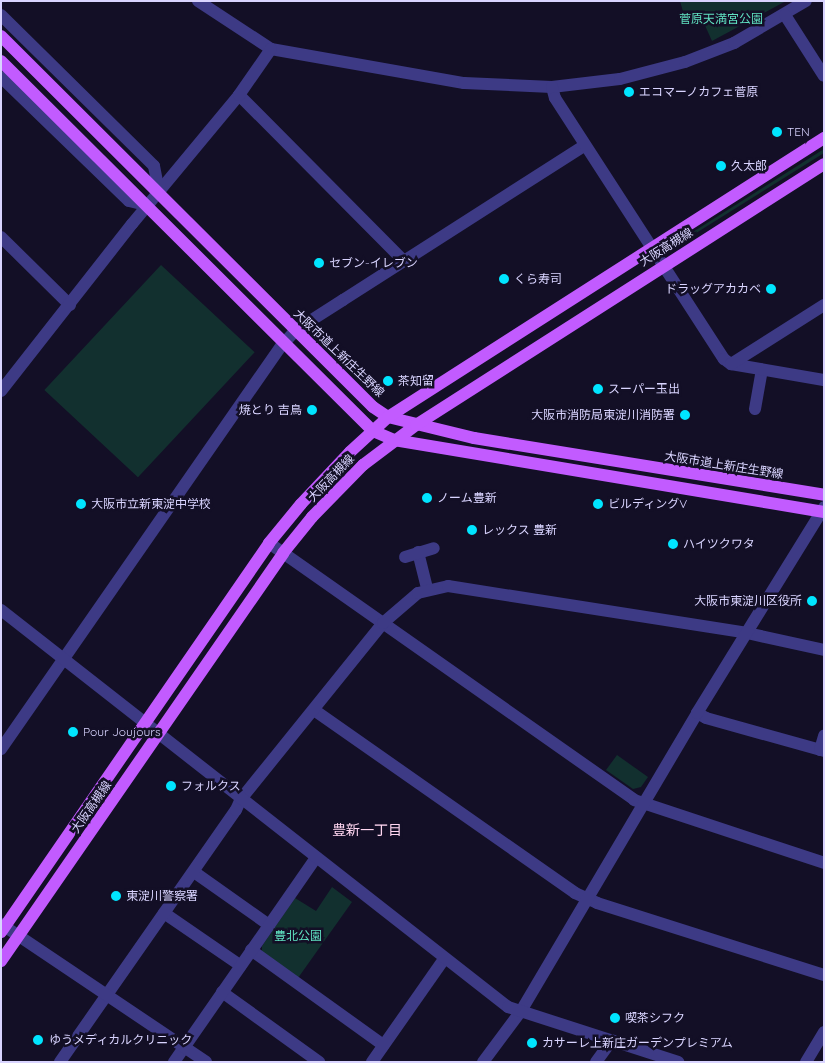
<!DOCTYPE html>
<html>
<head>
<meta charset="utf-8">
<style>
	body { margin:0 }
	#map { position:relative; width:825px; height:1063px; overflow:hidden; background:#130f26; font-family:Quicksand,"Noto Sans JP",sans-serif }
	div>[style] { position:absolute }
	.green>* { inset:0; background:#12302f; transform-origin:0 0 }
	.minor>* { height:12px; margin:-6px; padding:0 6px; transform-origin:6px; border-radius:6px; background:#3d3a85 }
	.tertiary>* { height:12px; margin:-6px; padding:0 6px; transform-origin:6px; border-radius:6px; background:#3d3a85 }
	.primary>* { height:12px; margin:-6px; padding:0 6px; transform-origin:6px; border-radius:6px; background:#c25bff }
	.dots>* { width:14px; height:14px; translate:-50% -50%; box-sizing:border-box; border:2px solid #130f26; border-radius:50% }
	span { translate:-50% -50%; white-space:nowrap; text-align:center; line-height:1.15; -webkit-text-stroke:5px #130f26; paint-order:stroke }
	.park-label { font-size:12px; color:#5fe0c0 }
	.poi-label { font-size:12px; color:#d9d4ff }
	.left { translate:0 -50%; text-align:left }
	.right { translate:-100% -50%; text-align:right }
	.street-label { font-size:12px; color:#d9d4ff }
	.neighbourhood-label { font-size:14px; color:#ffd6f0 }
	.frame { position:absolute; inset:0; border:2px solid #d9d4ff; pointer-events:none }
</style>
</head>
<body>
<div id="map">
	<div class="green">
		<i style="clip-path:polygon(680px 1px,786px 1px,712px 41px,698px 10px,684px 15px)"></i>
		<i style="clip-path:polygon(824px 149px,824px 153px,677px 245px,677px 242px)"></i>
		<i style="left:161px;top:265px;width:128px;height:171px;rotate:43deg"></i>
		<i style="clip-path:polygon(617px 755px,648px 777px,641px 787px,633px 789px,606px 770px)"></i>
		<i style="clip-path:polygon(332px 887px,352px 902px,298px 978px,262px 952px,262px 946px,295px 898px,316px 911px)"></i>
	</div>
	<div class="minor">
		<i style="left:1px;top:15px;width:215px;rotate:44.6deg"></i>
		<i style="left:154px;top:166px;width:25px;rotate:79deg"></i>
		<i style="left:1px;top:77px;width:178px;rotate:44.1deg"></i>
		<i style="left:129px;top:201px;width:18px;rotate:13deg"></i>
		<i style="left:239px;top:95px;width:234px;rotate:45.2deg"></i>
		<i style="left:1px;top:237px;width:97px;rotate:44.6deg"></i>
		<i style="left:755px;top:409px;width:40px;rotate:-80deg"></i>
		<i style="left:269px;top:543px;width:446px;rotate:35.1deg"></i>
		<i style="left:634px;top:800px;width:200px;rotate:18.3deg"></i>
		<i style="left:418px;top:552px;width:38px;rotate:76deg"></i>
		<i style="left:405px;top:557px;width:30px;rotate:-17deg"></i>
		<i style="left:314px;top:710px;width:319px;rotate:35deg"></i>
		<i style="left:575px;top:893px;width:24px;rotate:24deg"></i>
		<i style="left:597px;top:903px;width:238px;rotate:17.6deg"></i>
		<i style="left:697px;top:713px;width:10px;rotate:29deg"></i>
		<i style="left:706px;top:718px;width:123px;rotate:15.6deg"></i>
		<i style="left:1px;top:749px;width:494px;rotate:-55.2deg"></i>
		<i style="left:283px;top:344px;width:19px;rotate:-47deg"></i>
		<i style="left:296px;top:330px;width:56px;rotate:-32.6deg"></i>
		<i style="left:343px;top:300px;width:287px;rotate:-32.6deg"></i>
		<i style="left:820px;top:750px;width:15px;rotate:-74deg"></i>
		<i style="left:194px;top:872px;width:92px;rotate:35.2deg"></i>
		<i style="left:164px;top:913px;width:93px;rotate:34.5deg"></i>
		<i style="left:251px;top:950px;width:163px;rotate:35.7deg"></i>
		<i style="left:222px;top:992px;width:120px;rotate:35.8deg"></i>
		<i style="left:60px;top:1062px;width:307px;rotate:-55.1deg"></i>
		<i style="left:236px;top:810px;width:12px;rotate:-66deg"></i>
		<i style="left:241px;top:799px;width:226px;rotate:-51.1deg"></i>
		<i style="left:383px;top:623px;width:46px;rotate:-40.6deg"></i>
		<i style="left:418px;top:593px;width:31px;rotate:-13deg"></i>
		<i style="left:448px;top:586px;width:303px;rotate:8.9deg"></i>
		<i style="left:747px;top:633px;width:79px;rotate:12.4deg"></i>
		<i style="left:174px;top:1062px;width:247px;rotate:-55.2deg"></i>
		<i style="left:372px;top:1062px;width:126px;rotate:-55deg"></i>
		<i style="left:483px;top:1062px;width:64px;rotate:-53.3deg"></i>
		<i style="left:521px;top:1011px;width:346px;rotate:-59.4deg"></i>
		<i style="left:697px;top:713px;width:242px;rotate:-58.3deg"></i>
		<i style="left:596px;top:1062px;width:27px;rotate:-54deg"></i>
		<i style="left:806px;top:1062px;width:35px;rotate:-59deg"></i>
	</div>
	<div class="tertiary">
		<i style="left:198px;top:1px;width:87px;rotate:33.3deg"></i>
		<i style="left:271px;top:49px;width:196px;rotate:10deg"></i>
		<i style="left:464px;top:83px;width:88px;rotate:2.6deg"></i>
		<i style="left:552px;top:87px;width:68px;rotate:-6.7deg"></i>
		<i style="left:620px;top:79px;width:67px;rotate:-14.7deg"></i>
		<i style="left:685px;top:62px;width:53px;rotate:-21.2deg"></i>
		<i style="left:734px;top:43px;width:83px;rotate:-30.3deg"></i>
		<i style="left:785px;top:15px;width:72px;rotate:57.4deg"></i>
		<i style="left:552px;top:87px;width:11px;rotate:75deg"></i>
		<i style="left:555px;top:98px;width:311px;rotate:57.1deg"></i>
		<i style="left:724px;top:359px;width:9px;rotate:36deg"></i>
		<i style="left:731px;top:364px;width:94px;rotate:9.8deg"></i>
		<i style="left:731px;top:364px;width:110px;rotate:-32.4deg"></i>
		<i style="left:1px;top:391px;width:212px;rotate:-51.9deg"></i>
		<i style="left:132px;top:224px;width:168px;rotate:-50.3deg"></i>
		<i style="left:239px;top:95px;width:56px;rotate:-55.2deg"></i>
		<i style="left:1px;top:610px;width:644px;rotate:38.06deg"></i>
		<i style="left:508px;top:1007px;width:179px;rotate:17.9deg"></i>
		<i style="left:1px;top:924px;width:247px;rotate:33.9deg"></i>
	</div>
	<div class="primary">
		<i style="left:1px;top:36px;width:525px;rotate:44.92deg"></i>
		<i style="left:373px;top:407px;width:18px;rotate:34deg"></i>
		<i style="left:388px;top:417px;width:89px;rotate:13.7deg"></i>
		<i style="left:474px;top:438px;width:355px;rotate:9.2deg"></i>
		<i style="left:1px;top:61px;width:525px;rotate:44.85deg"></i>
		<i style="left:373px;top:431px;width:23px;rotate:23deg"></i>
		<i style="left:394px;top:440px;width:436px;rotate:9.5deg"></i>
		<i style="left:1px;top:932px;width:472px;rotate:-55.4deg"></i>
		<i style="left:269px;top:543px;width:50px;rotate:-50.6deg"></i>
		<i style="left:301px;top:504px;width:71px;rotate:-46.7deg"></i>
		<i style="left:350px;top:452px;width:52px;rotate:-42.6deg"></i>
		<i style="left:388px;top:417px;width:518px;rotate:-32.62deg"></i>
		<i style="left:1px;top:961px;width:496px;rotate:-55.3deg"></i>
		<i style="left:283px;top:553px;width:46px;rotate:-51.1deg"></i>
		<i style="left:312px;top:517px;width:73px;rotate:-45.6deg"></i>
		<i style="left:363px;top:465px;width:66px;rotate:-37deg"></i>
		<i style="left:416px;top:425px;width:484px;rotate:-32.6deg"></i>
	</div>
	<div class="dots">
		<i style="left:629px;top:92px;background:#00e5ff"></i>
		<i style="left:777px;top:132px;background:#00e5ff"></i>
		<i style="left:721px;top:166px;background:#00e5ff"></i>
		<i style="left:319px;top:263px;background:#00e5ff"></i>
		<i style="left:504px;top:279px;background:#00e5ff"></i>
		<i style="left:771px;top:289px;background:#00e5ff"></i>
		<i style="left:388px;top:381px;background:#00e5ff"></i>
		<i style="left:598px;top:389px;background:#00e5ff"></i>
		<i style="left:312px;top:410px;background:#00e5ff"></i>
		<i style="left:685px;top:415px;background:#00e5ff"></i>
		<i style="left:427px;top:498px;background:#00e5ff"></i>
		<i style="left:81px;top:504px;background:#00e5ff"></i>
		<i style="left:598px;top:504px;background:#00e5ff"></i>
		<i style="left:472px;top:530px;background:#00e5ff"></i>
		<i style="left:673px;top:544px;background:#00e5ff"></i>
		<i style="left:812px;top:601px;background:#00e5ff"></i>
		<i style="left:73px;top:732px;background:#00e5ff"></i>
		<i style="left:171px;top:786px;background:#00e5ff"></i>
		<i style="left:116px;top:896px;background:#00e5ff"></i>
		<i style="left:615px;top:1018px;background:#00e5ff"></i>
		<i style="left:38px;top:1040px;background:#00e5ff"></i>
		<i style="left:532px;top:1043px;background:#00e5ff"></i>
	</div>
	<div class="park-label">
		<span style="left:721px;top:19px">菅原天満宮公園</span>
		<span style="left:298px;top:936px">豊北公園</span>
	</div>
	<div class="poi-label">
		<span class="left" style="left:639px;top:92px">エコマーノカフェ菅原</span>
		<span class="left" style="left:787px;top:132px">TEN</span>
		<span class="left" style="left:731px;top:166px">久太郎</span>
		<span class="left" style="left:329px;top:263px">セブン-イレブン</span>
		<span class="left" style="left:514px;top:279px">くら寿司</span>
		<span class="right" style="left:761px;top:289px">ドラッグアカカベ</span>
		<span class="left" style="left:398px;top:381px">茶知留</span>
		<span class="left" style="left:608px;top:389px">スーパー玉出</span>
		<span class="right" style="left:302px;top:410px">焼とり 吉鳥</span>
		<span class="right" style="left:675px;top:415px">大阪市消防局東淀川消防署</span>
		<span class="left" style="left:437px;top:498px">ノーム豊新</span>
		<span class="left" style="left:91px;top:504px">大阪市立新東淀中学校</span>
		<span class="left" style="left:608px;top:504px">ビルディングV</span>
		<span class="left" style="left:482px;top:530px">レックス 豊新</span>
		<span class="left" style="left:683px;top:544px">ハイツクワタ</span>
		<span class="right" style="left:802px;top:601px">大阪市東淀川区役所</span>
		<span class="left" style="left:83px;top:732px">Pour Joujours</span>
		<span class="left" style="left:181px;top:786px">フォルクス</span>
		<span class="left" style="left:126px;top:896px">東淀川警察署</span>
		<span class="left" style="left:625px;top:1018px">喫茶シフク</span>
		<span class="left" style="left:49px;top:1040px">ゆうメディカルクリニック</span>
		<span class="left" style="left:542px;top:1043px">カサーレ上新庄ガーデンプレミアム</span>
	</div>
	<div class="street-label">
		<span style="left:666px;top:247px;rotate:-32deg">大阪高槻線</span>
		<span style="left:339px;top:353px;rotate:44deg">大阪市道上新庄生野線</span>
		<span style="left:724px;top:465px;rotate:9deg">大阪市道上新庄生野線</span>
		<span style="left:331px;top:478px;rotate:-46deg">大阪高槻線</span>
		<span style="left:91px;top:807px;rotate:-55deg">大阪高槻線</span>
	</div>
	<div class="neighbourhood-label">
		<span style="left:367px;top:830px">豊新一丁目</span>
	</div>
	<div class="frame"></div>
</div>
</body>
</html>
